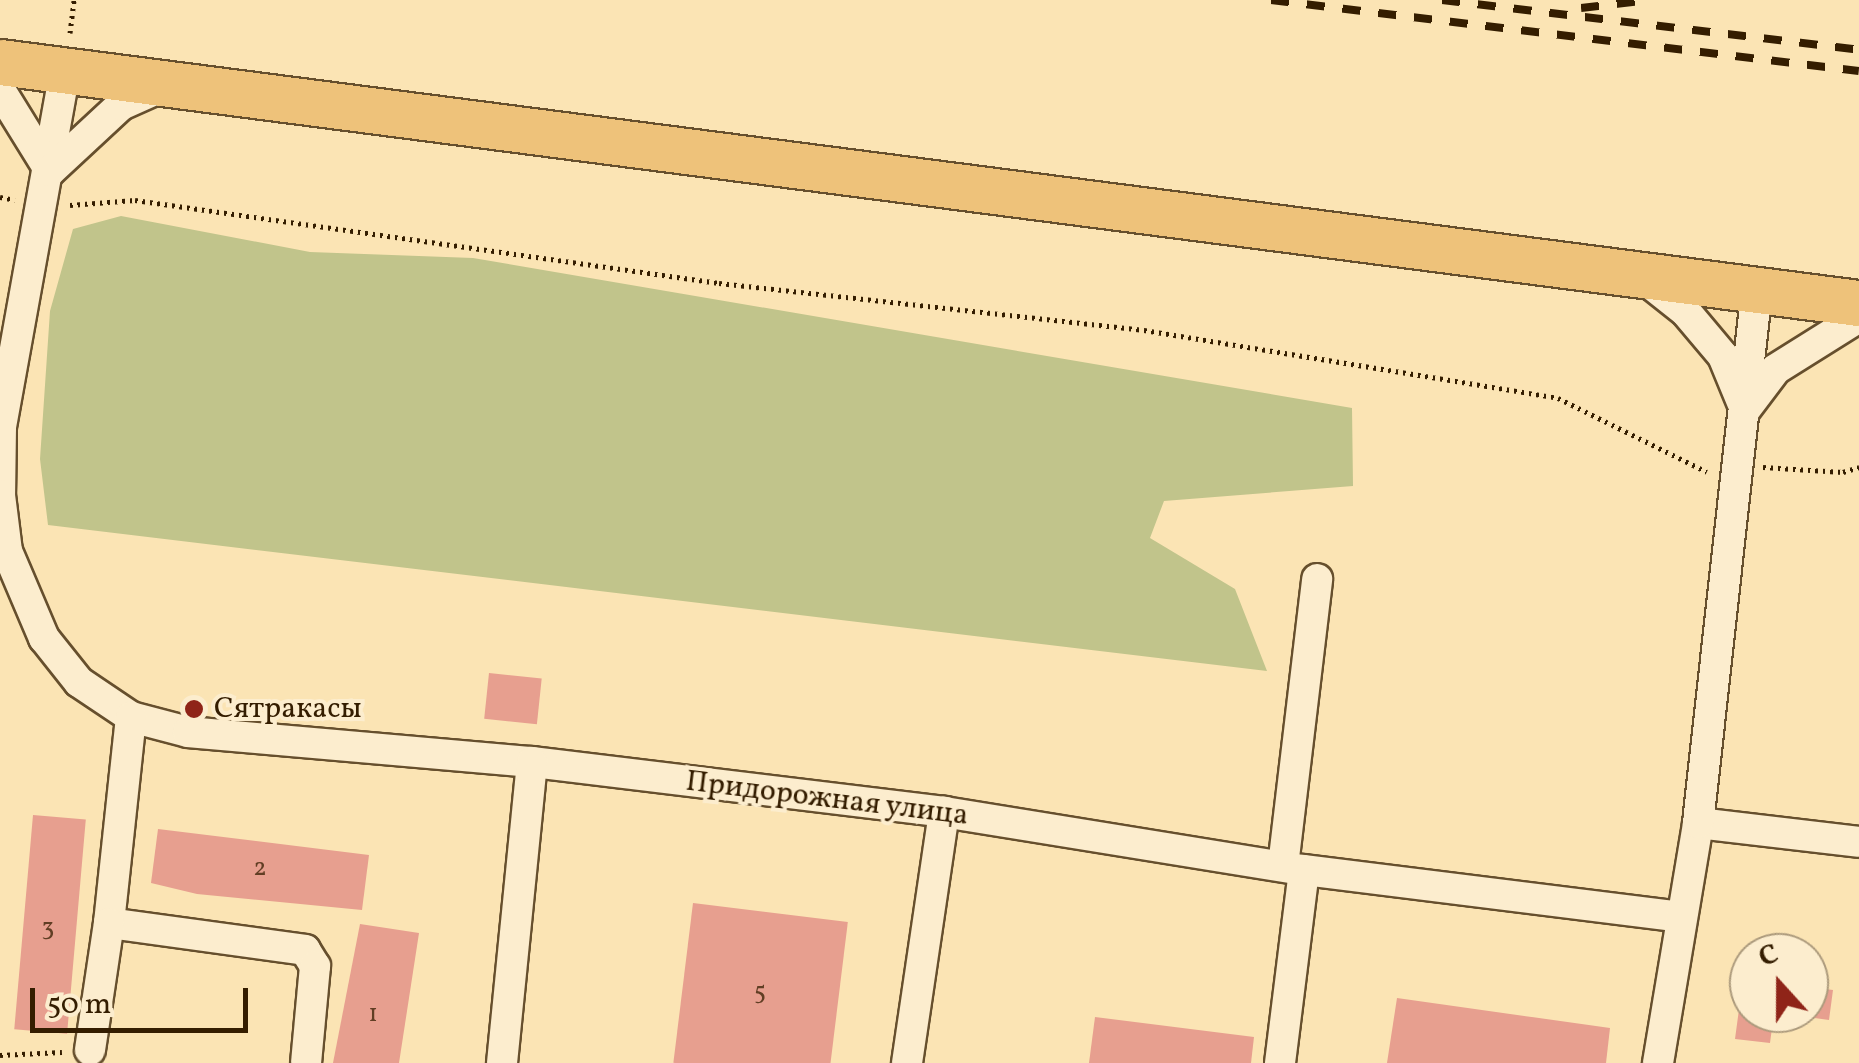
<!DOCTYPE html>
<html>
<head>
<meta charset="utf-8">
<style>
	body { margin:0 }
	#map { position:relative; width:1859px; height:1063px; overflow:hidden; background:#fbe4b4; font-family:Vollkorn,serif }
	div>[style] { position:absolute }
	.green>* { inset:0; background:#c1c48b }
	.building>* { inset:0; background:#e79f8f; transform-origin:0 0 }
	.path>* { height:5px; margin-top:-2.5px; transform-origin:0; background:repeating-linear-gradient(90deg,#341d00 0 2.5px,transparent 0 7.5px) }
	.roads { filter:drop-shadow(2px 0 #664f2d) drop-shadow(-2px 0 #664f2d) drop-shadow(0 2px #664f2d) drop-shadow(0 -2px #664f2d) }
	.minor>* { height:30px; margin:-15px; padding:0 15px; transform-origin:15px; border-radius:15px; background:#fcedce }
	.highway>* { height:45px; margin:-22.5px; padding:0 22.5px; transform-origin:22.5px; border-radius:22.5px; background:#eec27a }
	.rail>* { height:8px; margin-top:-4px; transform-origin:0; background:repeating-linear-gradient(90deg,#341d00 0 18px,transparent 0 36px) }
	.dots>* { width:28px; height:28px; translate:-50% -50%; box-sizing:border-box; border:5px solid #fcedce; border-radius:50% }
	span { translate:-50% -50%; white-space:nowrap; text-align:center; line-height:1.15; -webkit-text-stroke:8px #fcedce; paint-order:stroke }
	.number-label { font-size:25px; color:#613e24 }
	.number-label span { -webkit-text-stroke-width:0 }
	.poi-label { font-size:30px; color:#341d00 }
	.left { translate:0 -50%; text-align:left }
	.street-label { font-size:30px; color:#341d00 }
	.north { position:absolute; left:1729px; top:933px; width:100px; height:100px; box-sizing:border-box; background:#fcedce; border:2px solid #ac9a7c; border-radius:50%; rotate:339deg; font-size:28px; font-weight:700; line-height:40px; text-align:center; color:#341d00 }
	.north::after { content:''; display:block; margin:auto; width:35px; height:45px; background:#8f2418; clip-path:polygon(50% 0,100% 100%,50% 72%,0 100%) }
	.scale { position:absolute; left:30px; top:988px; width:218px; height:45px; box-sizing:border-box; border:5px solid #341d00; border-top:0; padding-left:12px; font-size:30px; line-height:35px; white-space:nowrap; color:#341d00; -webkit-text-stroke:8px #fcedce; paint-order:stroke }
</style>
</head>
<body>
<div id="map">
	<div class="green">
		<i style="clip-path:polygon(121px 216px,310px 252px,473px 258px,1352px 408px,1353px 486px,1164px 501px,1150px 538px,1235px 589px,1267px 671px,48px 525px,40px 459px,50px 311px,73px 229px)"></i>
	</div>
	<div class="building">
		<i style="left:489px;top:673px;width:53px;height:46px;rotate:6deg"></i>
		<i style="left:33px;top:815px;width:53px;height:215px;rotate:5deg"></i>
		<i style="clip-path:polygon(158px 829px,369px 855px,362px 910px,197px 894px,151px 883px)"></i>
		<i style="left:693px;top:903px;width:156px;height:161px;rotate:7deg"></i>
		<i style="clip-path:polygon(360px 924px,419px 933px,399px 1063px,333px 1063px)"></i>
		<i style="clip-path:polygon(1747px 950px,1749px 1013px,1774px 1013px,1770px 1043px,1735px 1039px)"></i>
		<i style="clip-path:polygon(1809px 987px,1833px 990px,1829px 1020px,1793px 1015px,1809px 1013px)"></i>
		<i style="clip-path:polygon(1397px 998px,1610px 1028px,1606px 1063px,1387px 1063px)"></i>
		<i style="clip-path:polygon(1095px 1017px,1254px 1037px,1251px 1063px,1089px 1063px)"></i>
	</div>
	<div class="path">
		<i style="left:70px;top:33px;width:33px;rotate:-83deg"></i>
		<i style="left:0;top:197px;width:15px;rotate:11deg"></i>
		<i style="left:70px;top:205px;width:65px;rotate:-4.4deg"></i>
		<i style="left:135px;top:200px;width:590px;rotate:8.09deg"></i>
		<i style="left:719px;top:283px;width:428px;rotate:6.3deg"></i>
		<i style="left:1144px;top:330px;width:420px;rotate:9.3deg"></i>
		<i style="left:1558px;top:398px;width:166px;rotate:26.4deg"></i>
		<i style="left:1763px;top:467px;width:80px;rotate:3.6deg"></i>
		<i style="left:1843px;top:472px;width:17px;rotate:-17deg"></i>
		<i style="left:0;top:1055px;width:62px;rotate:-2.8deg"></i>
	</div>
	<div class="roads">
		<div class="minor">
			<i style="left:65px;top:71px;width:362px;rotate:100.2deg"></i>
			<i style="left:1px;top:427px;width:68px;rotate:90.8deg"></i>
			<i style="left:0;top:495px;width:56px;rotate:82.9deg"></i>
			<i style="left:7px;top:551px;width:95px;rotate:67deg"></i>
			<i style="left:44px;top:638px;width:56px;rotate:51.5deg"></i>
			<i style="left:79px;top:682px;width:63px;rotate:33.9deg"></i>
			<i style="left:131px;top:717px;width:59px;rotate:14.7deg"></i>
			<i style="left:188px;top:732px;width:345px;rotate:5deg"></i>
			<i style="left:532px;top:762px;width:415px;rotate:6.9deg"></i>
			<i style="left:944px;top:812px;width:365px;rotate:9.2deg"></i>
			<i style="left:1304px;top:870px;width:379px;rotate:7.1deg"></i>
			<i style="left:0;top:90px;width:95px;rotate:58.3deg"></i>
			<i style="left:50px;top:171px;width:97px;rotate:-42.9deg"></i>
			<i style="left:121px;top:105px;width:49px;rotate:-24deg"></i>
			<i style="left:1642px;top:277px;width:56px;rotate:38.5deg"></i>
			<i style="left:1686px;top:312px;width:57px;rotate:49.9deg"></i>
			<i style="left:1723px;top:356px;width:50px;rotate:67.6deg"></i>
			<i style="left:1745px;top:410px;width:51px;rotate:-52.9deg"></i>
			<i style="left:1776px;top:369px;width:98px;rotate:-32.1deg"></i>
			<i style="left:131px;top:717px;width:207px;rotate:96.1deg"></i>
			<i style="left:109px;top:923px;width:198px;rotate:7.8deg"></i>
			<i style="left:305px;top:950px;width:19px;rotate:58deg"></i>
			<i style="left:315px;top:966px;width:97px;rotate:95.3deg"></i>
			<i style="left:1698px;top:823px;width:162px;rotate:6.7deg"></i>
			<i style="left:1283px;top:866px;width:289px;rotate:-83.2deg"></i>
			<i style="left:90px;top:1050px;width:128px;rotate:-81.5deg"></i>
			<i style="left:502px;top:1063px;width:302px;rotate:-84.3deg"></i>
			<i style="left:907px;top:1063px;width:254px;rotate:-81.6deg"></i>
			<i style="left:1280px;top:1063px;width:194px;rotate:-82.9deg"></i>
			<i style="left:1658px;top:1063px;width:243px;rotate:-80.5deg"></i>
			<i style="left:1698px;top:823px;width:537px;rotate:-83.7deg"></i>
		</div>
		<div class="highway">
			<i style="left:0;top:62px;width:1875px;rotate:7.39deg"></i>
		</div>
	</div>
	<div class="rail">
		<i style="left:1271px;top:0;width:592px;rotate:6.89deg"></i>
		<i style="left:1442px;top:0;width:420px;rotate:6.8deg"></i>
		<i style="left:1581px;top:8px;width:69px;rotate:-6.6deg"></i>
	</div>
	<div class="dots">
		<i style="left:194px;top:709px;background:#8f2418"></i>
	</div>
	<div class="number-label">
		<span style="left:260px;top:869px">2</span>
		<span style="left:48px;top:929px">3</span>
		<span style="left:760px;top:993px">5</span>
		<span style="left:373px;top:1015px">1</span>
	</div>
	<div class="poi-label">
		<span class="left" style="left:214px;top:709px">Сятракасы</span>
	</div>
	<div class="street-label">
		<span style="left:827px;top:799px;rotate:7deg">Придорожная улица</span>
	</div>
	<div class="north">С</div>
	<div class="scale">50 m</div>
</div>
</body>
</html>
